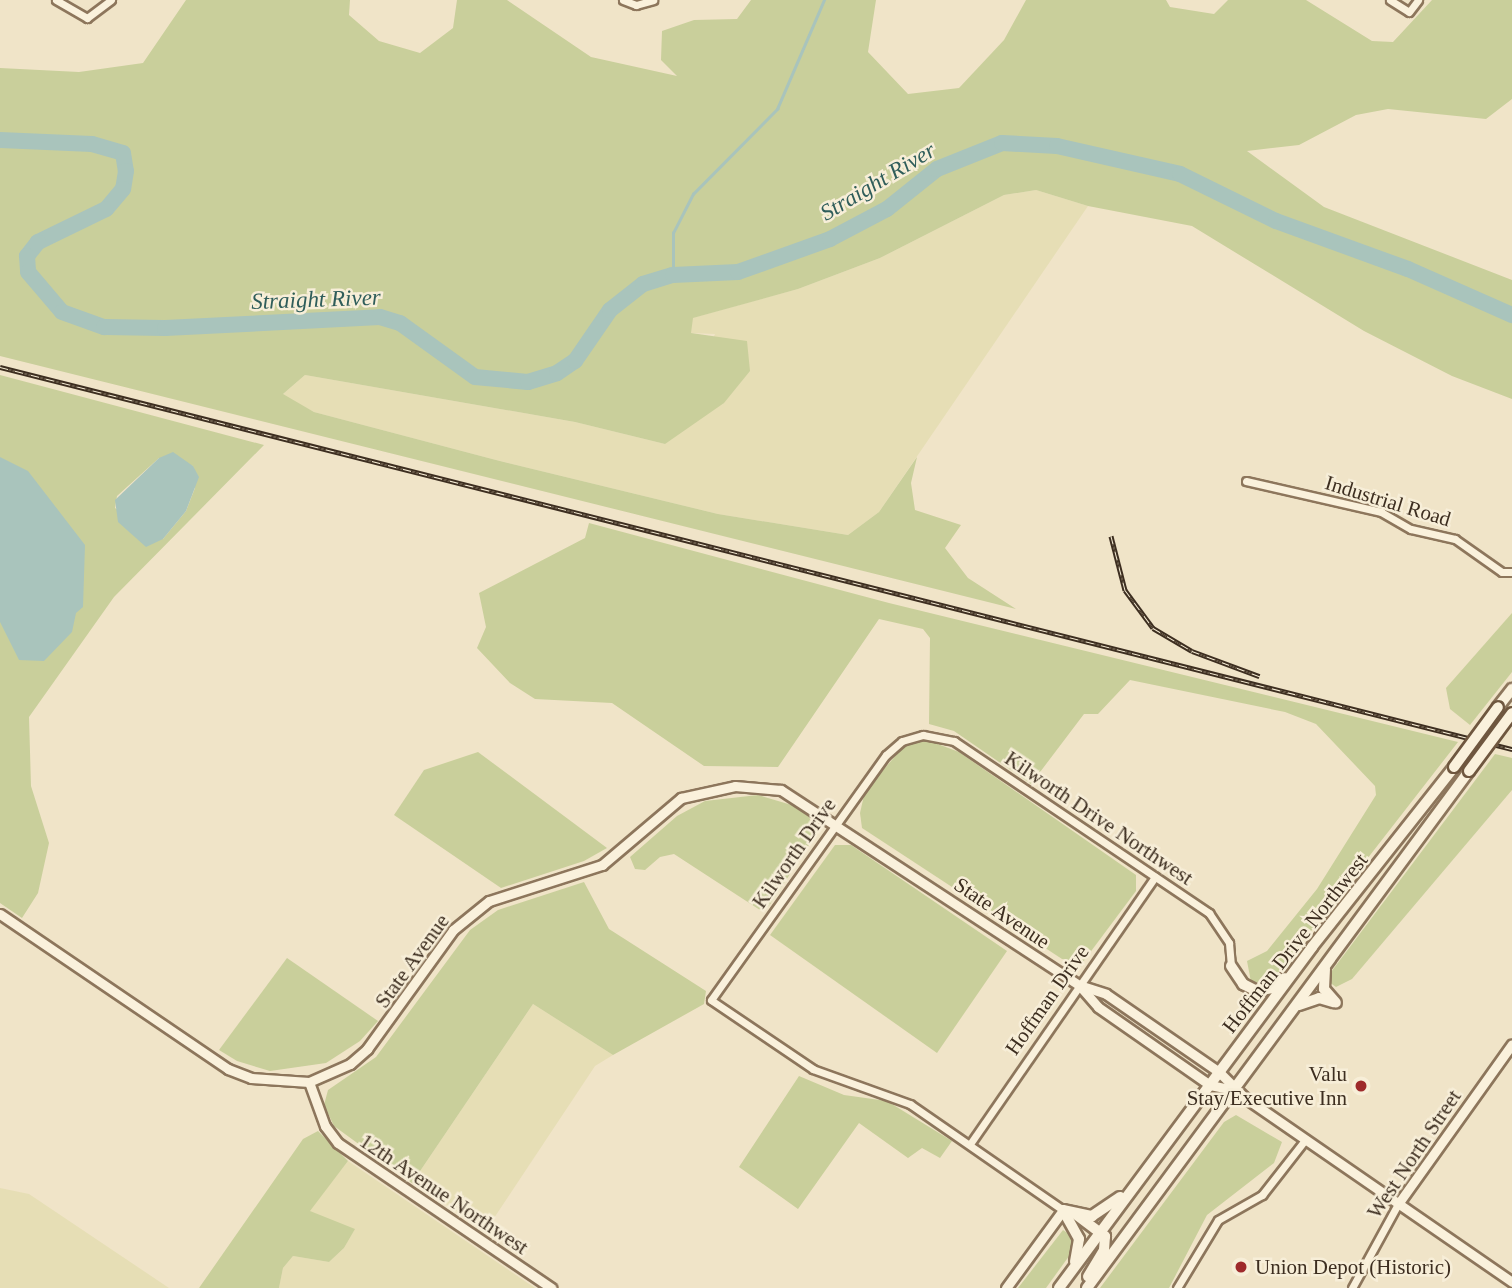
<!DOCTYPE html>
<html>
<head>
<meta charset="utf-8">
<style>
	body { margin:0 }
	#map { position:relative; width:1512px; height:1288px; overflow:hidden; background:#f0e4c8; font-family:Georgia,serif }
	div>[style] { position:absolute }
	.farmland>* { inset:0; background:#e6deb5 }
	.green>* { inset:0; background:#c9cf9b }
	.water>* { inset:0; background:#a9c4bc }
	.stream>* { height:2.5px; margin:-1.25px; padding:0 1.25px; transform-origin:1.25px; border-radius:1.25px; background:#a9c4bc }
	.river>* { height:16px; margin:-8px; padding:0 8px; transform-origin:8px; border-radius:8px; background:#a9c4bc }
	.roads { filter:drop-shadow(2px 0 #8d765c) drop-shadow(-2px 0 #8d765c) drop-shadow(0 2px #8d765c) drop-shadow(0 -2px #8d765c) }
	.minor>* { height:7px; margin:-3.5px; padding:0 3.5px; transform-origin:3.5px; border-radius:3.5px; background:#faf1dc }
	.tertiary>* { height:9px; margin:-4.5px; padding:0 4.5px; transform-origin:4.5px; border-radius:4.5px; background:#faf1dc }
	.secondary>* { height:10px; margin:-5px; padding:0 5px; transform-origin:5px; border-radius:5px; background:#faf1dc }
	.rail>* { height:5px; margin-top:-2.5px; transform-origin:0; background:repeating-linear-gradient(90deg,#f7eed8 0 8px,#3d2e20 0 16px); box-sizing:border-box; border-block:2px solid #3d2e20 }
	.bridges { filter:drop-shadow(2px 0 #6f573f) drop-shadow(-2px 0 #6f573f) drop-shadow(0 2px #6f573f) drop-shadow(0 -2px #6f573f) }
	.secondary-bridge>* { height:10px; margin:-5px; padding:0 5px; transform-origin:5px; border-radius:5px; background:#faf1dc }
	.dots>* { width:19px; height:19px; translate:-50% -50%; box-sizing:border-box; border:4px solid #f7eed8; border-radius:50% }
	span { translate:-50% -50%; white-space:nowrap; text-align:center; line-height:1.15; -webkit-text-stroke:5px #f7eed8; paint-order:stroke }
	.street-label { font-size:21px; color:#3d2e20 }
	.poi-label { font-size:21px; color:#3d2e20 }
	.right { translate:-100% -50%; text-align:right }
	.left { translate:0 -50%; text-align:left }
	.water-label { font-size:23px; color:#2f5d5a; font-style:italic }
</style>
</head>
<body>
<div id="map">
	<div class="farmland">
		<i style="clip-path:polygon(1036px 190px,1088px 206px,879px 512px,848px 535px,718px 514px,496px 460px,314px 412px,282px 395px,305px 375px,575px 422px,665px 444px,715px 334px,690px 333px,692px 318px,798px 289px,880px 258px,1004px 195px)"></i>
		<i style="clip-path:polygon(533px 1004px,613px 1055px,595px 1066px,486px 1230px,412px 1183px)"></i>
		<i style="clip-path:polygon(348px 1161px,535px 1288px,279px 1288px,283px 1268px,293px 1256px,329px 1262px,344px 1248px,354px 1230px,309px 1211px)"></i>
		<i style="clip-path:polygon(0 1188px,29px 1194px,169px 1288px,0 1288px)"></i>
	</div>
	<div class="green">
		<i style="clip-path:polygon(186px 0,350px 0,349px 15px,379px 41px,420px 53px,453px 28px,457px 0,507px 0,591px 57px,677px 76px,661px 60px,662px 31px,694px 20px,737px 19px,751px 0,876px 0,868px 52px,908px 94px,959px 88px,1004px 40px,1026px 0,1166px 0,1170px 7px,1214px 14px,1228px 0,1306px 0,1372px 41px,1393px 42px,1432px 0,1512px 0,1512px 99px,1486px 119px,1388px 109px,1356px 115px,1299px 145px,1247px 151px,1324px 207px,1512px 280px,1512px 399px,1452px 376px,1364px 331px,1192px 226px,1088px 206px,1036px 190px,1004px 195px,880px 258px,798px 289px,693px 318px,691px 333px,747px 341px,750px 371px,724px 403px,665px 444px,575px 422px,305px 375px,283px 394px,314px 412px,496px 460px,718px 514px,848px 535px,879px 512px,917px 457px,911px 483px,915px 510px,961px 525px,945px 548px,968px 578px,1016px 609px,0 356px,0 68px,79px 72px,143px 63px)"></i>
		<i style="clip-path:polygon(evenodd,0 375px,264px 445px,114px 597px,29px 717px,31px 786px,49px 843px,38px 893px,22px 918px,0 903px,0 375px,159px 458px,193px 466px,195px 488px,186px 511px,163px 539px,115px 508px,117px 496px,159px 458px)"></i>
		<i style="clip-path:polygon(589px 523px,889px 603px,1458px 742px,1280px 971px,1268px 983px,1251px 982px,1247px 961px,1267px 951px,1317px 889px,1376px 795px,1375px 786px,1316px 724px,1285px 712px,1130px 680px,1098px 714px,1084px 714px,1031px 784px,954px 731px,929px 724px,930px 638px,923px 629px,879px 619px,778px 767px,704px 766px,612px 703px,535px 699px,510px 683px,477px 648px,486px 627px,479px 593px,585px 538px)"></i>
		<i style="clip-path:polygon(1512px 613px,1512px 672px,1470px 725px,1450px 709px,1446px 688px)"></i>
		<i style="clip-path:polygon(927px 740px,959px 752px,1136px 875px,1136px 891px,1083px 962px,1062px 959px,862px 828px,860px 813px,865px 791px,904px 746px)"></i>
		<i style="clip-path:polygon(478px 752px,607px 848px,584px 861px,501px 888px,394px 815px,424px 770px)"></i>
		<i style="clip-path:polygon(1495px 754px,1512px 758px,1512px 790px,1352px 979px,1336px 987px,1329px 982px,1331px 972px)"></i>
		<i style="clip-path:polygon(758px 795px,795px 806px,808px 815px,817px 833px,769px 906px,760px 910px,674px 854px,660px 857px,645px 870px,635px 869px,630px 857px,677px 816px,705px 801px)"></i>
		<i style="clip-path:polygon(835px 845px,851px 845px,1007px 951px,937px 1053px,770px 935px)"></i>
		<i style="clip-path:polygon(584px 882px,609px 929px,706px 991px,704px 1004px,613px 1055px,533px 1004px,412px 1183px,334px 1126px,324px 1105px,328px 1090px,376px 1057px,470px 930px,498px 910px)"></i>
		<i style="clip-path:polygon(287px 958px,378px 1021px,360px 1041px,326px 1063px,270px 1071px,237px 1061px,219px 1050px)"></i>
		<i style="clip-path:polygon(799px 1076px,844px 1095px,887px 1101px,952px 1141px,940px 1158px,922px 1148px,908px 1158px,859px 1123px,798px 1209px,739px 1167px)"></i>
		<i style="clip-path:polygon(1236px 1115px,1282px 1142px,1274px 1163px,1207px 1215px,1169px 1288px,1100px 1288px,1224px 1122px)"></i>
		<i style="clip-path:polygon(318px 1131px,348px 1161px,310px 1211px,355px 1229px,344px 1248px,329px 1262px,293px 1256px,283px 1268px,279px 1288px,199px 1288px,303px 1139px)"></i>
		<i style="clip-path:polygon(1063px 1230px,1072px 1236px,1072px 1252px,1046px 1288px,1018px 1288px)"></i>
	</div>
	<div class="water">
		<i style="clip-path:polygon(173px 452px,193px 466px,199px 477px,186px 511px,163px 539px,146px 547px,118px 522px,115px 500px,159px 458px)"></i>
		<i style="clip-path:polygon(0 457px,28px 471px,85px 545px,83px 607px,76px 613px,72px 632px,44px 661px,19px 660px,0 622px)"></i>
	</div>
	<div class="stream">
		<i style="left:673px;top:275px;width:42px;rotate:-90deg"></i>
		<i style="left:673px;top:233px;width:44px;rotate:-62.9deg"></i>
		<i style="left:693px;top:194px;width:120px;rotate:-45.3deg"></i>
		<i style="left:777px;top:109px;width:119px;rotate:-66.7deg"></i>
	</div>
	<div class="river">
		<i style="left:0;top:140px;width:92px;rotate:2.5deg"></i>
		<i style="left:92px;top:144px;width:32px;rotate:16deg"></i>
		<i style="left:123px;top:153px;width:18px;rotate:81deg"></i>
		<i style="left:126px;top:171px;width:18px;rotate:99deg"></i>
		<i style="left:123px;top:189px;width:26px;rotate:130deg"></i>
		<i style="left:106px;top:209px;width:76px;rotate:154.1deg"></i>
		<i style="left:38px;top:242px;width:18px;rotate:128deg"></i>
		<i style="left:27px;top:256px;width:16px;rotate:86deg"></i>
		<i style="left:28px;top:272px;width:52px;rotate:49.6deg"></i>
		<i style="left:62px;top:312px;width:45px;rotate:19.7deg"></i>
		<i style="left:104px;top:327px;width:61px;rotate:0.9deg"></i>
		<i style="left:165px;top:328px;width:215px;rotate:-2.9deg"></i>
		<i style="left:380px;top:317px;width:21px;rotate:17deg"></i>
		<i style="left:400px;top:323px;width:92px;rotate:35.8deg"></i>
		<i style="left:475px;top:377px;width:53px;rotate:5.4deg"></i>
		<i style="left:528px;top:382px;width:30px;rotate:-17deg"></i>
		<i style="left:557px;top:373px;width:22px;rotate:-34deg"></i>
		<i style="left:575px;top:361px;width:62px;rotate:-55.5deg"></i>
		<i style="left:610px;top:310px;width:42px;rotate:-38.2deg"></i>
		<i style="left:643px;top:284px;width:31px;rotate:-17deg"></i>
		<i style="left:673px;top:275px;width:65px;rotate:-2.6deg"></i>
		<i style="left:738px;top:272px;width:98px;rotate:-19.7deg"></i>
		<i style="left:830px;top:239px;width:64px;rotate:-27.8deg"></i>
		<i style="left:887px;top:209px;width:64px;rotate:-38.7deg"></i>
		<i style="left:937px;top:169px;width:70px;rotate:-21.8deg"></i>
		<i style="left:1002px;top:143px;width:55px;rotate:3.1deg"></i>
		<i style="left:1057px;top:146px;width:126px;rotate:12.8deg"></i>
		<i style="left:1180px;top:174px;width:107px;rotate:26.1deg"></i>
		<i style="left:1276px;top:221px;width:140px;rotate:20deg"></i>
		<i style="left:1408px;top:269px;width:114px;rotate:23.9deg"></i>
	</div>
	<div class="roads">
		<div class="minor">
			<i style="left:56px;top:0;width:36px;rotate:30deg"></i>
			<i style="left:87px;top:18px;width:30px;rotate:-37deg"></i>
			<i style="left:623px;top:0;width:14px;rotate:21deg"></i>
			<i style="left:636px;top:5px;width:18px;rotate:-16deg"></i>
			<i style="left:1390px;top:0;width:22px;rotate:32deg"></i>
			<i style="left:1409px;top:12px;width:15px;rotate:-53deg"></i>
			<i style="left:1246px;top:481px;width:139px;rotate:12.9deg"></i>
			<i style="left:1381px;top:512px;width:34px;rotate:30deg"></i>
			<i style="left:1411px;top:529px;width:45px;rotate:12.8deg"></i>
			<i style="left:1455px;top:539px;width:57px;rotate:35.1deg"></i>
			<i style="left:1502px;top:572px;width:10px"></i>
			<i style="left:970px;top:1144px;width:325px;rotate:-55.3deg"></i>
			<i style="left:1063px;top:1210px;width:186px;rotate:-145.3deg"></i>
			<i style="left:910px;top:1104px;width:103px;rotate:-160.2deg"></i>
			<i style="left:813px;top:1069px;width:123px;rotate:-145.9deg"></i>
			<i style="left:711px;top:1000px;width:301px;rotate:-54.5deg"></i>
			<i style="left:886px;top:755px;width:21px;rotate:-41deg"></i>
			<i style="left:902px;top:741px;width:22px;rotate:-16deg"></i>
			<i style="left:923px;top:735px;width:32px;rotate:11deg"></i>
			<i style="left:954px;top:741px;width:308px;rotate:34deg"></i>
			<i style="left:1209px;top:913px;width:36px;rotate:56deg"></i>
			<i style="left:1229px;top:943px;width:23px;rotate:85deg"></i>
			<i style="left:1177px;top:1288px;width:79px;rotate:-58.9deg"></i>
			<i style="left:1218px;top:1220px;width:51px;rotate:-29.6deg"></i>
			<i style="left:1262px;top:1195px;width:70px;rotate:-52deg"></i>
			<i style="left:1352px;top:1288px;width:96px;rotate:-61.3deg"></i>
		</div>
		<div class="tertiary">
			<i style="left:0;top:914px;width:276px;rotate:34.2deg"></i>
			<i style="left:228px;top:1069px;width:25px;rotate:21deg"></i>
			<i style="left:251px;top:1078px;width:58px;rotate:3.9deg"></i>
			<i style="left:309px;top:1082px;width:45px;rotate:-23.7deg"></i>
			<i style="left:350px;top:1064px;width:23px;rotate:-41deg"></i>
			<i style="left:367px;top:1049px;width:147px;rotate:-54.1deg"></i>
			<i style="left:453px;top:930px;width:46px;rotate:-38.9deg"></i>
			<i style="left:489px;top:901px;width:119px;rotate:-17.7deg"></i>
			<i style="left:602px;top:865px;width:104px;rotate:-40.3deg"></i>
			<i style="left:681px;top:798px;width:55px;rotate:-12.5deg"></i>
			<i style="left:735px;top:786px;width:46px;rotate:5deg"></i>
			<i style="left:781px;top:790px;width:356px;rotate:33.2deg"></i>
			<i style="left:1079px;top:985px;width:29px;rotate:49deg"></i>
			<i style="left:1098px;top:1007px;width:136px;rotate:34.9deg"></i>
			<i style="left:1210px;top:1085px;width:25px;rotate:12deg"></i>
			<i style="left:1079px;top:985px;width:28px;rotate:18deg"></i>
			<i style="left:1106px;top:994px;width:137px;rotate:34.6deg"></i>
			<i style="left:1219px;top:1072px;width:35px;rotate:45deg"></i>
			<i style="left:1244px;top:1097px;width:326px;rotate:34.6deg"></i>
			<i style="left:309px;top:1082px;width:47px;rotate:70deg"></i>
			<i style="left:325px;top:1126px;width:21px;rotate:53deg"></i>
			<i style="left:338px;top:1143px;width:258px;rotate:34.2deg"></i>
			<i style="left:1398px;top:1204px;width:196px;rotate:-54.5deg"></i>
			<i style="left:1006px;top:1288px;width:97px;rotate:-53.8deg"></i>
		</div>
		<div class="secondary">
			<i style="left:1498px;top:707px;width:23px;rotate:-52deg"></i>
			<i style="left:1231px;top:966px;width:22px;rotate:56deg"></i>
			<i style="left:1243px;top:984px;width:16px;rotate:27deg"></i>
			<i style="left:1257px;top:991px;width:15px;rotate:-11deg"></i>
			<i style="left:1272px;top:988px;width:16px;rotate:-38deg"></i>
			<i style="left:1325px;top:969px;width:20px;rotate:93deg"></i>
			<i style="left:1324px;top:989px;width:18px;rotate:49deg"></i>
			<i style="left:1299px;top:1005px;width:21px;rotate:-19deg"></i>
			<i style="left:1319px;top:998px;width:15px;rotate:16deg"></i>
			<i style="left:1063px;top:1210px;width:30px;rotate:12deg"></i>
			<i style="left:1092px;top:1216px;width:34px;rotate:-34deg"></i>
			<i style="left:1063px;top:1210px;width:33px;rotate:61deg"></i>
			<i style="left:1079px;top:1239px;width:23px;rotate:100deg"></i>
			<i style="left:1074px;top:1213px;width:39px;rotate:37deg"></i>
			<i style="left:1105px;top:1236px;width:14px;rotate:94deg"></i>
			<i style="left:1104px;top:1250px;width:31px;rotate:121deg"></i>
			<i style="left:1059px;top:1288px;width:425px;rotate:-53.4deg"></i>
			<i style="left:1312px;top:947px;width:229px;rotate:-51.7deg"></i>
			<i style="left:1087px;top:1288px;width:643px;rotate:-53.54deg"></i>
		</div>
	</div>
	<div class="rail">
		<i style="left:0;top:367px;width:1560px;rotate:14.18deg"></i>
		<i style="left:1111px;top:536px;width:56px;rotate:75.5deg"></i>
		<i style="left:1125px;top:590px;width:47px;rotate:53.6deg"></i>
		<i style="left:1153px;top:628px;width:45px;rotate:30.5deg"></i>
		<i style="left:1192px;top:651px;width:72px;rotate:20.5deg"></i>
	</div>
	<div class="bridges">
		<div class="secondary-bridge">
			<i style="left:1454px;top:767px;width:74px;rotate:-53.7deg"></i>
			<i style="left:1469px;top:771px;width:72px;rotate:-53.4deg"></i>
		</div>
	</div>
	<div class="dots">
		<i style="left:1361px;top:1086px;background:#9e2a2b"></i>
		<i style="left:1241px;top:1267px;background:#9e2a2b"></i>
	</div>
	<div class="street-label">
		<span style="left:1388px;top:501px;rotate:17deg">Industrial Road</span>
		<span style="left:1099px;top:818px;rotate:34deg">Kilworth Drive Northwest</span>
		<span style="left:794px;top:853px;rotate:-55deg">Kilworth Drive</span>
		<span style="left:1002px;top:913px;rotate:34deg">State Avenue</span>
		<span style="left:1295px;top:943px;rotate:-52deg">Hoffman Drive Northwest</span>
		<span style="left:412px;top:961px;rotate:-54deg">State Avenue</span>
		<span style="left:1047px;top:1000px;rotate:-55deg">Hoffman Drive</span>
		<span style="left:1414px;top:1154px;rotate:-56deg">West North Street</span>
		<span style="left:444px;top:1194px;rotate:34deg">12th Avenue Northwest</span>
	</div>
	<div class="poi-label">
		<span class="right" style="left:1347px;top:1086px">Valu<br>Stay/Executive Inn</span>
		<span class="left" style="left:1255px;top:1267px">Union Depot (Historic)</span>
	</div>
	<div class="water-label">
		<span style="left:878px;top:182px;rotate:-31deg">Straight River</span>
		<span style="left:316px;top:300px;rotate:-2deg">Straight River</span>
	</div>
</div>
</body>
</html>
